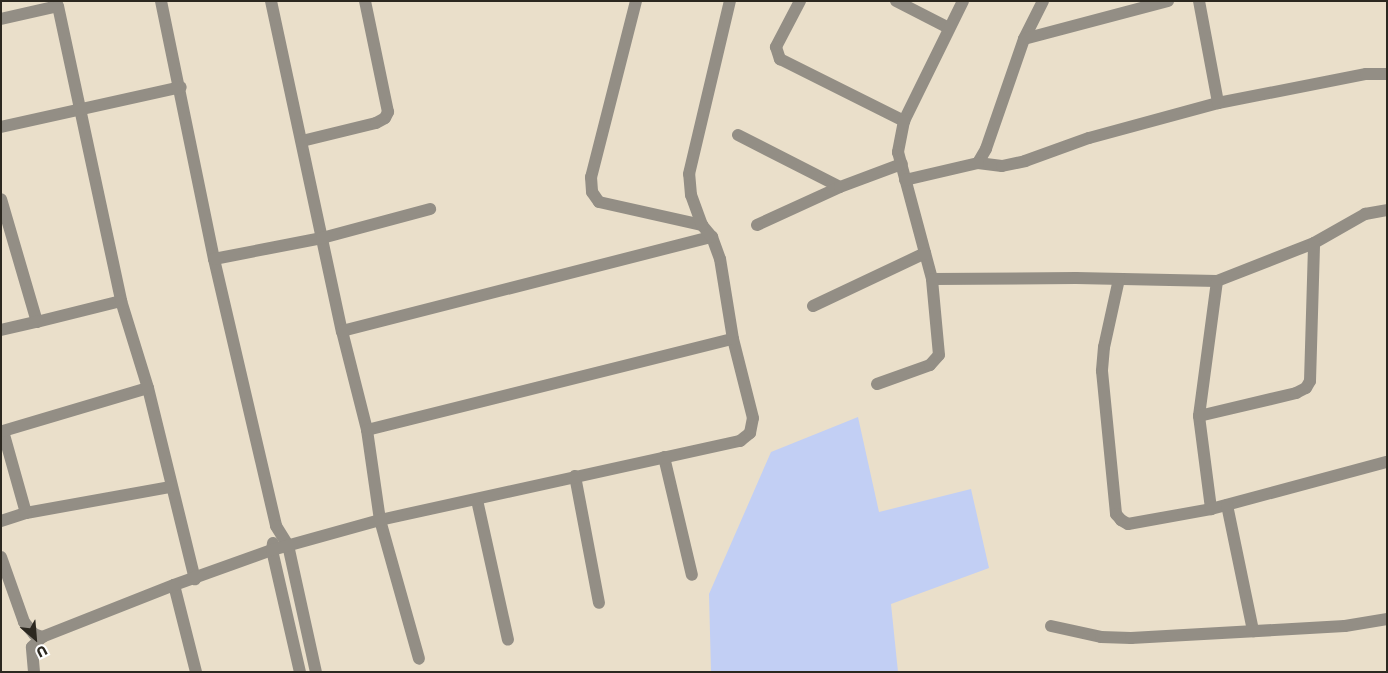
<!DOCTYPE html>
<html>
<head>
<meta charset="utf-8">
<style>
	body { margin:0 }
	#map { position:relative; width:1388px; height:673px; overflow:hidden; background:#eadfca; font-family:Poppins,sans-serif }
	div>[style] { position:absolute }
	.green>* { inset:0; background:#c2cff4 }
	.street>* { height:12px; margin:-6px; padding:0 6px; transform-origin:6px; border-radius:6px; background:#938e85 }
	span { translate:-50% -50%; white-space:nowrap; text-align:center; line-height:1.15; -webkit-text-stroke:4.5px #fff; paint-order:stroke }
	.frame { position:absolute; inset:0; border:2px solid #2c2820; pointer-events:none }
	.north { position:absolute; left:10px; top:613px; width:50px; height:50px; -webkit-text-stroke:4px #fff; paint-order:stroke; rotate:153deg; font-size:14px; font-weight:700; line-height:20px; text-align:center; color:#2c2820 }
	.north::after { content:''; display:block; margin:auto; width:18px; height:22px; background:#2c2820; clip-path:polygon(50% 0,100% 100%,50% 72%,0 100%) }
</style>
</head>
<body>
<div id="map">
	<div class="green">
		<i style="clip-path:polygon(858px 417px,879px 512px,971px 489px,989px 568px,891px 604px,898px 672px,711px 672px,709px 594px,771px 452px)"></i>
	</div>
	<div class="street">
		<i style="left:161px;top:1px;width:263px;rotate:78.4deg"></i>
		<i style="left:214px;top:259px;width:274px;rotate:76.9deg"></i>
		<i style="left:276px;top:526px;width:22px;rotate:58deg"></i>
		<i style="left:288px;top:545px;width:130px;rotate:77.6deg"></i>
		<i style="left:271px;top:1px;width:338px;rotate:77.9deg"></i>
		<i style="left:342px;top:331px;width:102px;rotate:75.8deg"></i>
		<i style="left:367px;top:430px;width:91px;rotate:81.8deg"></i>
		<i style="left:380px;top:520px;width:144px;rotate:74.3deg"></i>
		<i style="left:636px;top:1px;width:182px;rotate:104.3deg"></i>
		<i style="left:591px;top:177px;width:15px;rotate:86deg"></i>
		<i style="left:592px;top:192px;width:12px;rotate:55deg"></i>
		<i style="left:599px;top:202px;width:106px;rotate:12.6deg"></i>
		<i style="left:800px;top:1px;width:52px;rotate:117.6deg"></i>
		<i style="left:776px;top:47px;width:13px;rotate:72deg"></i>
		<i style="left:780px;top:59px;width:139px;rotate:26.6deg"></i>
		<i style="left:896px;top:1px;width:59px;rotate:27deg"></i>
		<i style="left:963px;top:1px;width:134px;rotate:116.2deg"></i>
		<i style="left:904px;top:121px;width:32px;rotate:101deg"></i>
		<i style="left:898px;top:152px;width:131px;rotate:75deg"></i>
		<i style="left:932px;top:279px;width:144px;rotate:-0.4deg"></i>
		<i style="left:1076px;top:278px;width:141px;rotate:1.2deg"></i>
		<i style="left:1217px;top:281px;width:104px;rotate:-21.4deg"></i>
		<i style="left:1314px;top:243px;width:59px;rotate:-29.6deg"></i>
		<i style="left:1365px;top:214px;width:22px;rotate:-10deg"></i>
		<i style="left:1043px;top:1px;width:42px;rotate:116.6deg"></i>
		<i style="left:1024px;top:39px;width:116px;rotate:109.1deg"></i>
		<i style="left:986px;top:149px;width:16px;rotate:120deg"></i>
		<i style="left:978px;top:163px;width:24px;rotate:7deg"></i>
		<i style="left:1002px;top:166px;width:24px;rotate:-12deg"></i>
		<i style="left:1025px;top:161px;width:68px;rotate:-19.8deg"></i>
		<i style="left:1089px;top:138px;width:134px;rotate:-15.2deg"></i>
		<i style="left:1218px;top:103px;width:151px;rotate:-11.1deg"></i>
		<i style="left:1366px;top:74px;width:21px"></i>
		<i style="left:1199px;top:1px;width:104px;rotate:79.4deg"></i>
		<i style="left:1px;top:19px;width:58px;rotate:-12.8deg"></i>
		<i style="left:58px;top:6px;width:302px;rotate:77.9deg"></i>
		<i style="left:121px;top:301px;width:87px;rotate:166deg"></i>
		<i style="left:37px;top:322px;width:128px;rotate:-106.3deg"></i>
		<i style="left:1024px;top:39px;width:149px;rotate:-14.8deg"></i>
		<i style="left:1px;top:127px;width:184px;rotate:-12.5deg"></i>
		<i style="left:738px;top:135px;width:114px;rotate:27deg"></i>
		<i style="left:302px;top:141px;width:76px;rotate:-13.7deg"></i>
		<i style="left:376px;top:123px;width:10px;rotate:-29deg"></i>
		<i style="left:385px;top:118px;width:7px;rotate:-63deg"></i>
		<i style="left:388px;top:112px;width:113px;rotate:-101.7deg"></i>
		<i style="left:905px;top:180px;width:75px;rotate:-13.1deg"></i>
		<i style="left:757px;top:225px;width:91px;rotate:-24.6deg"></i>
		<i style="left:840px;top:187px;width:66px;rotate:-20.4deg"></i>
		<i style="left:214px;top:259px;width:110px;rotate:-11deg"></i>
		<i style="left:322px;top:238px;width:112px;rotate:-15deg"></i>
		<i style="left:1119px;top:279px;width:70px;rotate:102.4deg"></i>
		<i style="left:1104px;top:347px;width:24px;rotate:95deg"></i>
		<i style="left:1102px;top:371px;width:144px;rotate:84.4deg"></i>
		<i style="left:1116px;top:514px;width:8px;rotate:50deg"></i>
		<i style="left:1121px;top:520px;width:8px;rotate:30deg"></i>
		<i style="left:1128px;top:524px;width:84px;rotate:-10.2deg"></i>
		<i style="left:1217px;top:281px;width:136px;rotate:97.6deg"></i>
		<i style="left:1199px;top:416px;width:94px;rotate:82.6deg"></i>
		<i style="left:1211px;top:509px;width:182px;rotate:-15deg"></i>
		<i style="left:813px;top:306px;width:124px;rotate:-25.3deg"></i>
		<i style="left:1px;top:330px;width:37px;rotate:-13deg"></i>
		<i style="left:342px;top:331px;width:382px;rotate:-14.3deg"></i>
		<i style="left:877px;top:384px;width:56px;rotate:-19.7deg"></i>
		<i style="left:930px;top:365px;width:13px;rotate:-48deg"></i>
		<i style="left:939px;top:355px;width:76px;rotate:-95.3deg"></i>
		<i style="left:148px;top:388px;width:197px;rotate:76.2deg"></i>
		<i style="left:1199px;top:416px;width:100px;rotate:-13.3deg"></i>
		<i style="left:1296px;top:393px;width:11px;rotate:-27deg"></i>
		<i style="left:1306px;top:388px;width:8px;rotate:-60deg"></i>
		<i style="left:1310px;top:381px;width:138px;rotate:-88.3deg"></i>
		<i style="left:367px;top:430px;width:377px;rotate:-14deg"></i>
		<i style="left:664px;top:457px;width:121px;rotate:76.7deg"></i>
		<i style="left:575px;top:476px;width:129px;rotate:79.3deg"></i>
		<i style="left:477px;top:500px;width:143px;rotate:77.5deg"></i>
		<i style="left:1227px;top:505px;width:129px;rotate:78.3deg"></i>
		<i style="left:26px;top:513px;width:147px;rotate:-10.2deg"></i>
		<i style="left:1px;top:521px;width:26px;rotate:-18deg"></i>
		<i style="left:26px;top:513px;width:85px;rotate:-105.7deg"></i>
		<i style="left:3px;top:431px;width:151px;rotate:-16.5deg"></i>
		<i style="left:148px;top:388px;width:91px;rotate:-107.2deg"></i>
		<i style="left:273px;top:543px;width:7px;rotate:98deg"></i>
		<i style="left:272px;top:550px;width:125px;rotate:77.1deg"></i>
		<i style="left:1px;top:557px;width:69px;rotate:70.5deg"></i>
		<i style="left:24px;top:622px;width:16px;rotate:50deg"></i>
		<i style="left:34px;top:634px;width:9px;rotate:21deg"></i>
		<i style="left:174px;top:585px;width:90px;rotate:75.8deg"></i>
		<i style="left:1051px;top:626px;width:51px;rotate:12.4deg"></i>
		<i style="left:1101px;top:637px;width:30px;rotate:2deg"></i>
		<i style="left:1131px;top:638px;width:214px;rotate:-3.2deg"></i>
		<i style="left:1345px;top:626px;width:43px;rotate:-9.5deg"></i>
		<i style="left:34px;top:672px;width:25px;rotate:-95deg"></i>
		<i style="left:32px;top:647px;width:14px;rotate:-45deg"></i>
		<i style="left:42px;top:637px;width:142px;rotate:-21.5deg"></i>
		<i style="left:174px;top:585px;width:104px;rotate:-19.7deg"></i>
		<i style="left:272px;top:550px;width:112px;rotate:-15.5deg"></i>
		<i style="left:380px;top:520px;width:369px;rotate:-12.4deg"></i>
		<i style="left:740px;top:441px;width:13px;rotate:-39deg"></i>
		<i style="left:750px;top:433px;width:15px;rotate:-79deg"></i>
		<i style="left:753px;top:418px;width:81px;rotate:-104.2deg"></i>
		<i style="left:733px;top:339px;width:81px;rotate:-99.2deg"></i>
		<i style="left:720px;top:259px;width:23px;rotate:-110deg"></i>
		<i style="left:712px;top:237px;width:16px;rotate:-130deg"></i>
		<i style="left:702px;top:225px;width:32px;rotate:-110deg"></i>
		<i style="left:691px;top:195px;width:21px;rotate:-95deg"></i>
		<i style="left:689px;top:174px;width:178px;rotate:-76.7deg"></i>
	</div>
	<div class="frame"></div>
	<div class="north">U</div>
</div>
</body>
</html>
